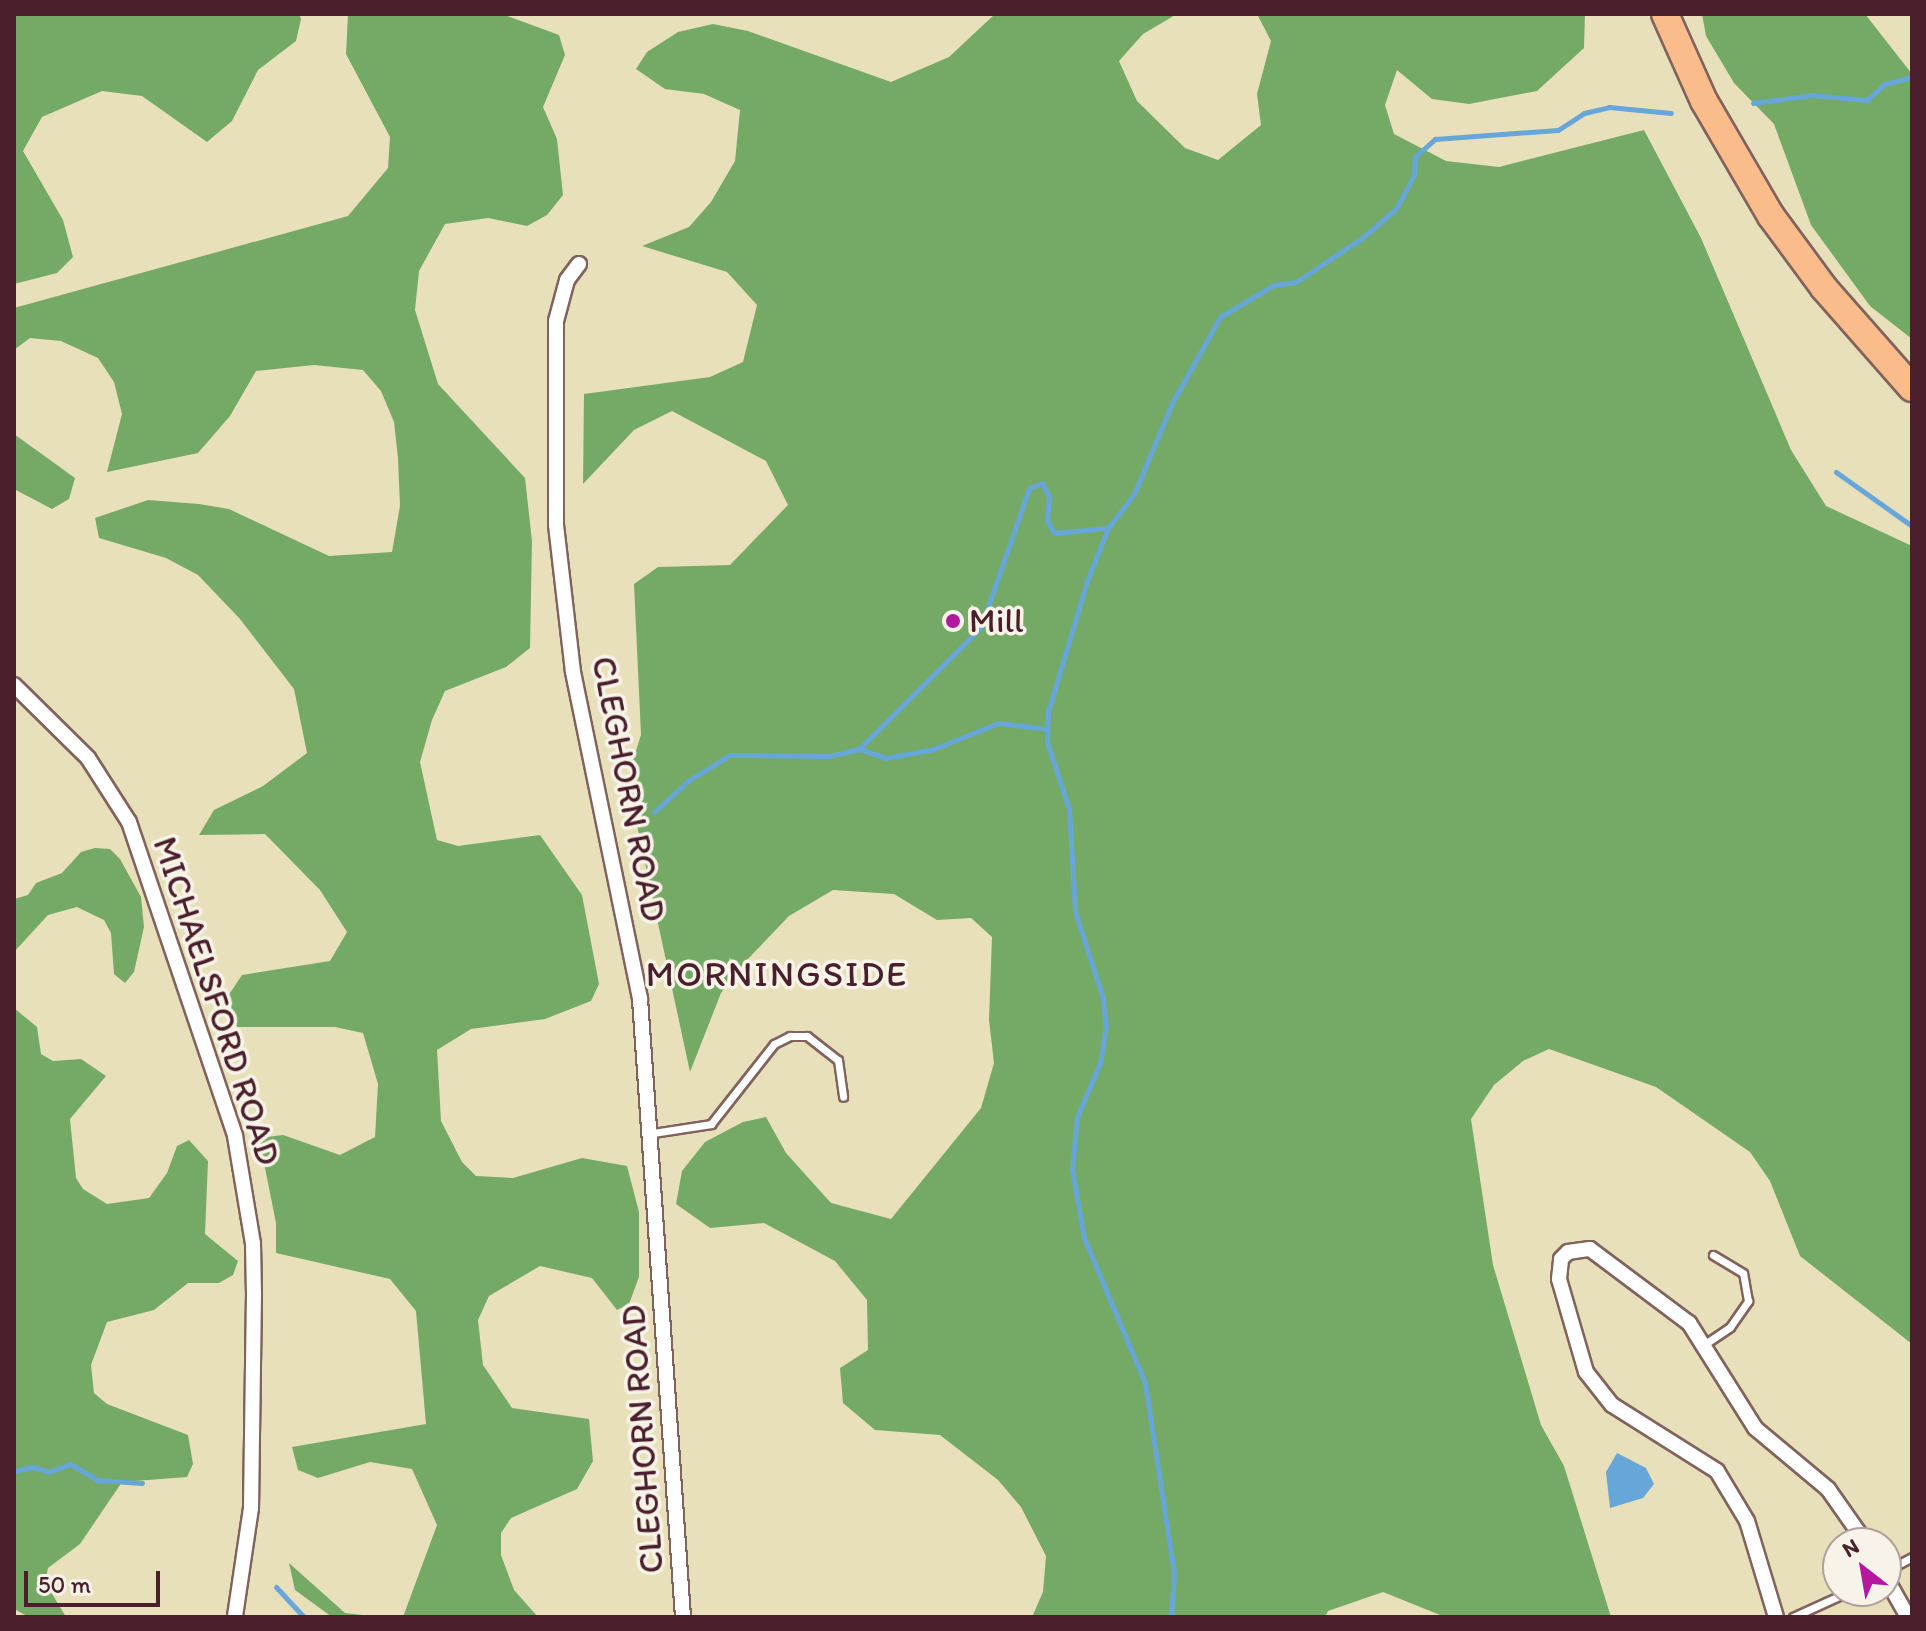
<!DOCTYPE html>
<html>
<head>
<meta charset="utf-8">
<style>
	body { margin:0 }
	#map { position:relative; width:1926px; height:1631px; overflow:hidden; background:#e8e0ba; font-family:Itim,sans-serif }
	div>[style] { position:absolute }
	.forest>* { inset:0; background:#75aa66 }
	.water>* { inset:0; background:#67a6d9 }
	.stream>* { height:5px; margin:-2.5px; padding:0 2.5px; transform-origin:2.5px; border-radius:2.5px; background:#67a6d9 }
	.roads { filter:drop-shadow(2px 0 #81635d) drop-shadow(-2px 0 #81635d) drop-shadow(0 2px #81635d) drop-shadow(0 -2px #81635d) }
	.lane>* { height:7px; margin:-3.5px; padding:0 3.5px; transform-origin:3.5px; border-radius:3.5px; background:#fff }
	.street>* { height:14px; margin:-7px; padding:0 7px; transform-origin:7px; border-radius:7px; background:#fff }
	.highway>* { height:26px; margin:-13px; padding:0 13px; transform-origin:13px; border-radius:13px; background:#f9bc8a }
	.dots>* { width:22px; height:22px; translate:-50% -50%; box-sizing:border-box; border:4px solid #f7f3e8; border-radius:50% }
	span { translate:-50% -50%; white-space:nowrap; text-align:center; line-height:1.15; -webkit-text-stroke:7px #f7f3e8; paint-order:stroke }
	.poi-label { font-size:34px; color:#4a1f2b }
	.left { translate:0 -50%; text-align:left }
	.street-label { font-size:34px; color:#4a1f2b }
	.neighbourhood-label { font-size:36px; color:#4a1f2b; letter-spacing:2px }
	.frame { position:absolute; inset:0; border:16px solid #4a1f2b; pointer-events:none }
	.north { position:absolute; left:1822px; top:1527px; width:80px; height:80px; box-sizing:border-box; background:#f7f3e8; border:2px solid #b29e9c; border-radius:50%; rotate:329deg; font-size:22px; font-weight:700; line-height:32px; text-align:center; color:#4a1f2b }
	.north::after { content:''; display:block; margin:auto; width:28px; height:36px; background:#b5179e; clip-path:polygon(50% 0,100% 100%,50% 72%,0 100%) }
	.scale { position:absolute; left:24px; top:1571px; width:136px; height:36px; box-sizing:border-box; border:4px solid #4a1f2b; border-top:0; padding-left:10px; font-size:24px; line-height:28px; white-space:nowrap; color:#4a1f2b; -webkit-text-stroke:6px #f7f3e8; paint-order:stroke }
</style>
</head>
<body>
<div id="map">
	<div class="forest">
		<i style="clip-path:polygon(14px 14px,299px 14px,301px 19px,296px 41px,258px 70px,232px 121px,207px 142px,142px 96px,102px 91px,42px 117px,23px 151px,63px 220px,73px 257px,57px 273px,14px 284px)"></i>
		<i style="clip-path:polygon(348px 14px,502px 14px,559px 35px,565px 55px,543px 107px,557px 139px,563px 195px,547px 215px,527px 226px,488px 218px,445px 224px,419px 271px,415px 310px,438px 384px,525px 478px,532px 541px,530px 648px,506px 667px,445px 691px,432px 720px,420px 762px,437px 840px,458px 846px,540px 835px,582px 895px,599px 984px,591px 1001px,545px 1019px,471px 1029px,437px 1050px,441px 1121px,462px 1162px,476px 1176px,513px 1178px,582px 1158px,627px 1166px,639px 1212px,639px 1277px,629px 1304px,617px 1310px,592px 1278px,540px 1266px,489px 1296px,478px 1320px,483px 1365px,512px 1408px,589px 1419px,593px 1461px,577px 1489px,511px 1518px,501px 1533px,501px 1555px,514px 1590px,538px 1617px,403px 1617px,437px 1525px,412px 1469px,370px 1462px,318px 1478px,298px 1470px,292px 1447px,426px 1424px,416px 1311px,390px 1279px,276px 1253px,276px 1223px,259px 1138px,283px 1135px,340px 1155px,375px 1137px,378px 1084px,363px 1033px,335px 1027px,237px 1027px,228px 996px,242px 975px,330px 961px,347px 932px,320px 890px,265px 834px,199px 835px,214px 810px,263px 786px,307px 753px,294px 689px,240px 619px,198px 575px,166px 558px,99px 538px,95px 518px,148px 500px,199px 504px,229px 509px,329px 556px,392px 552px,400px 506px,398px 458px,394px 422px,381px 391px,363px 370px,314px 365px,256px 371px,230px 416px,198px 453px,107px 472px,122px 414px,114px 382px,98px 358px,61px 341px,30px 338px,14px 350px,14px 308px,348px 216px,388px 168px,390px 137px,346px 54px)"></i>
		<i style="clip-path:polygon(995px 14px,1177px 14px,1143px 34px,1119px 61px,1137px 101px,1185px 148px,1218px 160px,1261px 125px,1257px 94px,1271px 41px,1257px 14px,1585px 14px,1584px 48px,1537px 91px,1469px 104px,1432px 99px,1397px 70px,1385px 105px,1394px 134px,1446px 161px,1499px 167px,1644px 130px,1701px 238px,1791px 450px,1826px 506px,1912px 546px,1912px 1344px,1800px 1256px,1770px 1181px,1750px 1152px,1656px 1087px,1549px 1049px,1523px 1061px,1494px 1085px,1471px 1119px,1493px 1265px,1541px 1425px,1564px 1466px,1611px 1617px,1445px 1617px,1383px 1592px,1328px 1611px,1325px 1617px,1032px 1617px,1043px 1592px,1046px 1556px,1021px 1507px,998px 1480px,940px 1435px,875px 1430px,843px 1403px,840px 1368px,868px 1350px,867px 1300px,835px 1261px,764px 1223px,710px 1228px,676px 1204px,682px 1171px,705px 1142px,743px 1122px,766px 1117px,786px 1153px,831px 1203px,891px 1219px,981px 1108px,994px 1063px,989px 1020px,992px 937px,971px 918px,937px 920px,894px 894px,833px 890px,789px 916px,745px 962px,721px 993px,690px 1072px,627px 779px,641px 735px,634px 584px,658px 567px,730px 565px,788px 505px,766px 461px,672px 411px,634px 430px,583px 484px,584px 394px,710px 377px,743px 362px,757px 305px,727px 272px,642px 246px,689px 227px,711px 202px,735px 161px,740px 110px,704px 94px,665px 89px,636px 69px,647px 52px,678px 32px,713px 24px,748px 31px,891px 82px,949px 57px)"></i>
		<i style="clip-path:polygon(1702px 14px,1865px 14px,1912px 74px,1912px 339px,1870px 306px,1811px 225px,1774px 124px,1734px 83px,1706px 36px)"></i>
		<i style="clip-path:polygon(14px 434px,75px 478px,69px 499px,52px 509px,14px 489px)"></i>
		<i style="clip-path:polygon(95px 848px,110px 849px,120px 859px,141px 897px,144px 927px,134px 972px,125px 983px,114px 974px,111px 933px,104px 920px,77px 907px,48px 915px,14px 952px,14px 899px,28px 895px,36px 883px,62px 873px,81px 852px)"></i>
		<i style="clip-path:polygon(14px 1008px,37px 1027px,41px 1054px,53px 1061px,81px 1059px,106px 1076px,70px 1119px,76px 1178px,83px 1189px,107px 1204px,149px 1198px,167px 1173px,177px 1146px,189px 1140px,208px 1161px,205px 1234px,238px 1261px,233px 1275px,219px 1283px,188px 1283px,154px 1310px,107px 1322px,91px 1365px,94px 1393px,107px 1404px,188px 1435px,193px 1464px,187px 1477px,122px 1482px,80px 1544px,48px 1568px,45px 1582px,66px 1617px,29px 1617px,14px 1609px)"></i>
		<i style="clip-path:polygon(289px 1563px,345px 1613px,380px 1617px,332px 1617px,295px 1590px)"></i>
	</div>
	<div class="water">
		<i style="clip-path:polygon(1617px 1453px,1646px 1468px,1654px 1484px,1643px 1498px,1610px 1508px,1606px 1472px)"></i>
	</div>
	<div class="stream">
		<i style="left:1753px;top:103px;width:60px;rotate:-7.7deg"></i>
		<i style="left:1812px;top:95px;width:55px;rotate:5.2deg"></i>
		<i style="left:1867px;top:100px;width:23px;rotate:-43deg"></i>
		<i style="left:1884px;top:84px;width:29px;rotate:-14deg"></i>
		<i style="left:1836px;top:472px;width:93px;rotate:35.4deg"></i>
		<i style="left:859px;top:749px;width:173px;rotate:-45deg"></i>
		<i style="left:981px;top:627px;width:147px;rotate:-70.9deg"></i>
		<i style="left:1029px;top:488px;width:14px;rotate:-21deg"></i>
		<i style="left:1042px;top:483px;width:16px;rotate:63deg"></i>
		<i style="left:1049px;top:497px;width:23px;rotate:95deg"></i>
		<i style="left:1047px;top:520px;width:15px;rotate:62deg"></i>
		<i style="left:1054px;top:533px;width:54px;rotate:-5.3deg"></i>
		<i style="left:654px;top:812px;width:46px;rotate:-42.4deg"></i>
		<i style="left:688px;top:781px;width:49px;rotate:-31.8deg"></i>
		<i style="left:730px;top:755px;width:99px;rotate:0.6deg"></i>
		<i style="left:829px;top:756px;width:31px;rotate:-13deg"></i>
		<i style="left:859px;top:749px;width:28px;rotate:18deg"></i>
		<i style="left:886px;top:758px;width:49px;rotate:-10.6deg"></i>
		<i style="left:934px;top:749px;width:69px;rotate:-22.1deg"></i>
		<i style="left:998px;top:723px;width:50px;rotate:6.8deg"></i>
		<i style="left:14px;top:1471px;width:19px;rotate:-12deg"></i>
		<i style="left:33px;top:1467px;width:17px;rotate:17deg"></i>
		<i style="left:49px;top:1472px;width:22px;rotate:-21deg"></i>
		<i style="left:70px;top:1464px;width:32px;rotate:30deg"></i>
		<i style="left:98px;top:1480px;width:44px;rotate:3.9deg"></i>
		<i style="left:276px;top:1587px;width:41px;rotate:47deg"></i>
		<i style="left:1171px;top:1617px;width:44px;rotate:-86.1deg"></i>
		<i style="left:1174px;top:1573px;width:192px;rotate:-98.7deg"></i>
		<i style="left:1145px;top:1383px;width:157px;rotate:-112.8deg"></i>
		<i style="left:1084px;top:1238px;width:70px;rotate:-99.9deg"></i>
		<i style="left:1072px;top:1169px;width:52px;rotate:-84.5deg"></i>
		<i style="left:1077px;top:1117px;width:59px;rotate:-66.9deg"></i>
		<i style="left:1100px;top:1063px;width:37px;rotate:-81deg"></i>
		<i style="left:1106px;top:1026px;width:31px;rotate:-97deg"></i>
		<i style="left:1102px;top:995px;width:87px;rotate:-108deg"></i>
		<i style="left:1075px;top:912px;width:103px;rotate:-93.3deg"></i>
		<i style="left:1069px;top:809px;width:71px;rotate:-108.2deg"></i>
		<i style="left:1047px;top:742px;width:30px;rotate:-88deg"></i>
		<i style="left:1048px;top:712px;width:137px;rotate:-73.4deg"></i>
		<i style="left:1087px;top:581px;width:57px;rotate:-68.4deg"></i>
		<i style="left:1108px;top:528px;width:43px;rotate:-52.6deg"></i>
		<i style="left:1134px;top:494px;width:99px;rotate:-67.3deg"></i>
		<i style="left:1172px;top:403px;width:98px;rotate:-60.8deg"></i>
		<i style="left:1220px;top:317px;width:63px;rotate:-30.7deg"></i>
		<i style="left:1274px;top:285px;width:22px;rotate:-8deg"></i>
		<i style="left:1296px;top:282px;width:79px;rotate:-33.7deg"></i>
		<i style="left:1362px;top:238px;width:45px;rotate:-40.5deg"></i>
		<i style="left:1396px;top:209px;width:38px;rotate:-62deg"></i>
		<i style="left:1414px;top:175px;width:18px;rotate:-87deg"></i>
		<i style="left:1415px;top:157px;width:27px;rotate:-42deg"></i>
		<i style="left:1435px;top:139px;width:123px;rotate:-4.2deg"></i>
		<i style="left:1558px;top:130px;width:31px;rotate:-33deg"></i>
		<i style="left:1584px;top:113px;width:26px;rotate:-13deg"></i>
		<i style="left:1609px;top:107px;width:62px;rotate:5.5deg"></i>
	</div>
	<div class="roads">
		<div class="lane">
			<i style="left:653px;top:1133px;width:59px;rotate:-8.8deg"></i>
			<i style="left:711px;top:1124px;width:102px;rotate:-51.8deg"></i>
			<i style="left:774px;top:1044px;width:18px;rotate:-27deg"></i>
			<i style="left:790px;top:1036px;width:17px"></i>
			<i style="left:807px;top:1036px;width:39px;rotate:38deg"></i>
			<i style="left:838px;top:1060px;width:37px;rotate:82deg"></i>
			<i style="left:1705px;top:1344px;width:30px;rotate:-34deg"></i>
			<i style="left:1730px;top:1327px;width:32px;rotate:-55deg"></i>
			<i style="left:1748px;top:1301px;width:28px;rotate:-100deg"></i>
			<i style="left:1743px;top:1273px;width:35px;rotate:-149deg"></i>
			<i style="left:1886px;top:1571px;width:30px;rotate:-28deg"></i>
			<i style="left:1793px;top:1617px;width:63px;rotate:-24.5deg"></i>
		</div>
		<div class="street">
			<i style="left:579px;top:264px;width:20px;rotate:127deg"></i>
			<i style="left:567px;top:280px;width:42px;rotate:105deg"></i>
			<i style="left:556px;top:321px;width:204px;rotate:90deg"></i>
			<i style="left:556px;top:525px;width:148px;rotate:83.4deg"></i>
			<i style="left:573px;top:672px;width:334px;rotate:78.4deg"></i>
			<i style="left:640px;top:999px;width:619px;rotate:86.02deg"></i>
			<i style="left:14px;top:685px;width:104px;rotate:44.6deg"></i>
			<i style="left:88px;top:758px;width:76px;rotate:57.4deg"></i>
			<i style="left:129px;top:822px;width:331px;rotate:71.3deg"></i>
			<i style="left:235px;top:1136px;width:109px;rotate:80.5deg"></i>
			<i style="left:253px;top:1243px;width:50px;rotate:88.9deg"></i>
			<i style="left:254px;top:1293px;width:215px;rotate:90.8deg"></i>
			<i style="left:251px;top:1508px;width:110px;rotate:98.4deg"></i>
			<i style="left:1886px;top:1578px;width:45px;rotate:60.6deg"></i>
			<i style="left:1776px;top:1617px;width:100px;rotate:-106.8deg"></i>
			<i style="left:1747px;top:1521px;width:58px;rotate:-121deg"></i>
			<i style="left:1717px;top:1471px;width:124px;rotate:-147.8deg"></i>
			<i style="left:1612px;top:1405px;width:42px;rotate:-128.2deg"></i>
			<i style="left:1586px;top:1372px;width:97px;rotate:-106.2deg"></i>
			<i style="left:1559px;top:1279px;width:20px;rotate:-84deg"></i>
			<i style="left:1561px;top:1259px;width:10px;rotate:-45deg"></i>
			<i style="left:1568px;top:1252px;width:22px;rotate:-8deg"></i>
			<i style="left:1590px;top:1249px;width:124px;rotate:36.8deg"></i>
			<i style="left:1689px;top:1323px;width:124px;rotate:57.8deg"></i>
			<i style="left:1755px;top:1428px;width:95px;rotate:39.9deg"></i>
			<i style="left:1828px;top:1489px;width:66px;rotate:54.9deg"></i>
		</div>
		<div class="highway">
			<i style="left:1665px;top:14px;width:95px;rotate:65.9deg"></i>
			<i style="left:1704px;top:101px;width:133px;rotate:59.8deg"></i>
			<i style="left:1771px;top:216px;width:89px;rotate:53.6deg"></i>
			<i style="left:1824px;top:288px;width:133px;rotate:48.7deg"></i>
		</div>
	</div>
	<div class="dots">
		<i style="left:953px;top:621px;background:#b5179e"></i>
	</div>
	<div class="poi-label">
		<span class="left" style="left:969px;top:621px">Mill</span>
	</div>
	<div class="street-label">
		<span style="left:629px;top:789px;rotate:79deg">CLEGHORN ROAD</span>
		<span style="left:217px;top:1001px;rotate:72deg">MICHAELSFORD ROAD</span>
		<span style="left:642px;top:1439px;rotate:-94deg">CLEGHORN ROAD</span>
	</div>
	<div class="neighbourhood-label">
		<span style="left:777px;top:974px">MORNINGSIDE</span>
	</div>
	<div class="frame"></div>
	<div class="north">N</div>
	<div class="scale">50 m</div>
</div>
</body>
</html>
